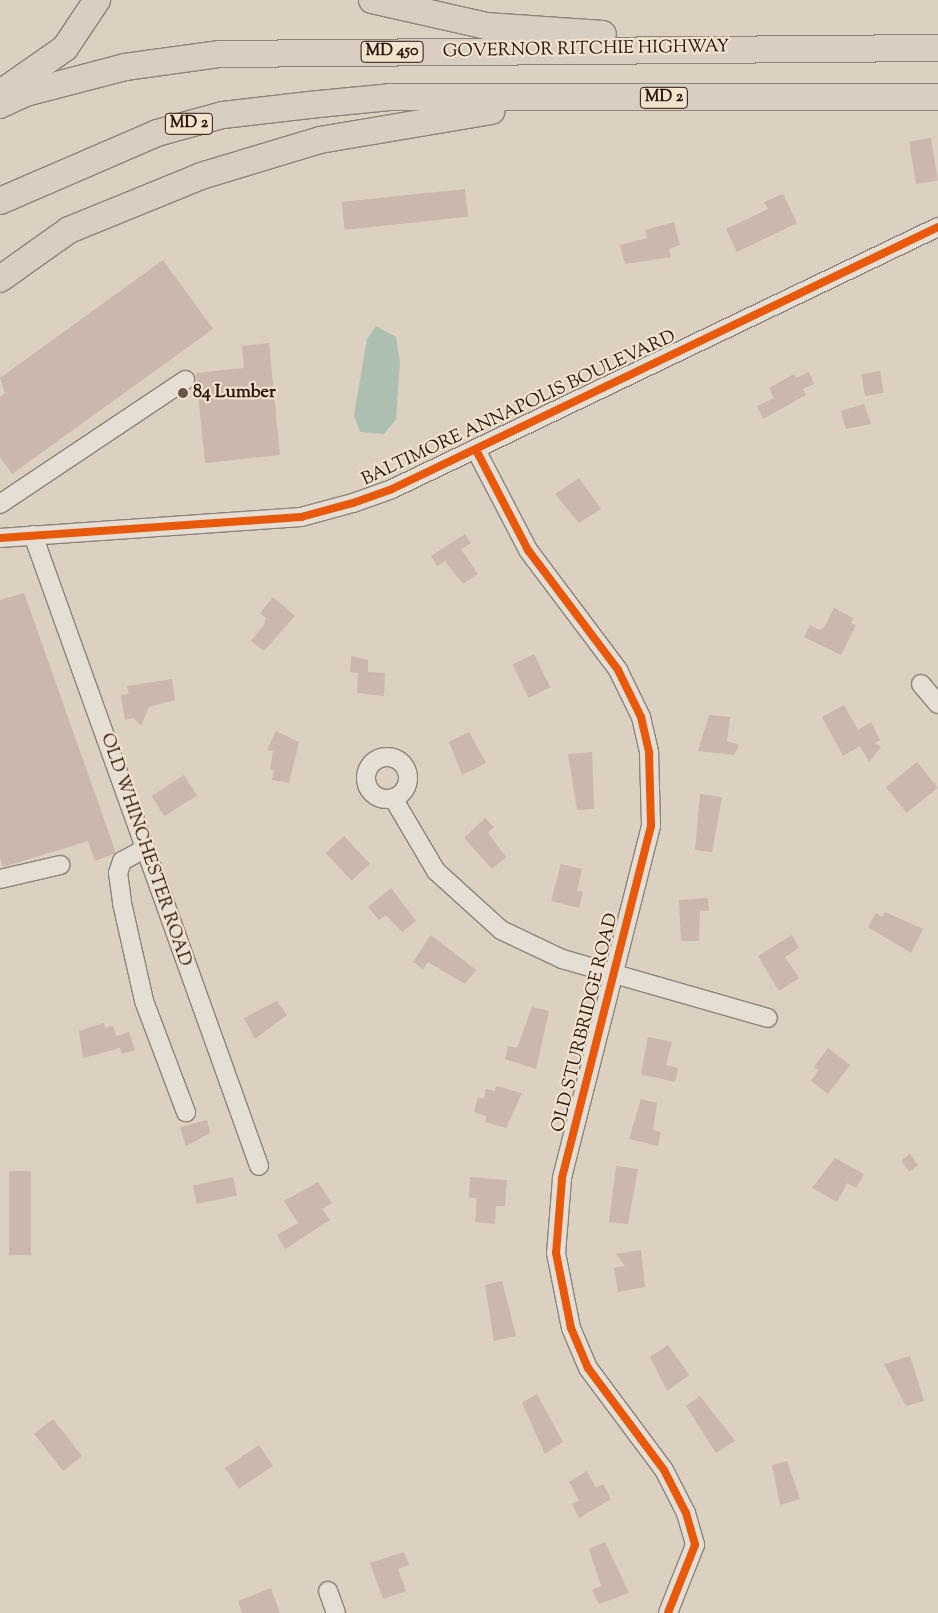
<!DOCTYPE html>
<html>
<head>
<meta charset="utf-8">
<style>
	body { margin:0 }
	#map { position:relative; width:938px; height:1613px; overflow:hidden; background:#dcd0c0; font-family:"Sorts Mill Goudy",serif }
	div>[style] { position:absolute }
	.water>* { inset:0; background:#acbfb1 }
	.building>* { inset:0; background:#cbb7ab; transform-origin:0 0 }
	.roads { filter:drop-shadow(1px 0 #8e847a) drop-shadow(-1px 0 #8e847a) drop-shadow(0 1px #8e847a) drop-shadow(0 -1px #8e847a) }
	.minor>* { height:18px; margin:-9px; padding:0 9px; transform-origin:9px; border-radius:9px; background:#e4ded5 }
	.minor>.ring { margin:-9px; padding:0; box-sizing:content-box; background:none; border:18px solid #e4ded5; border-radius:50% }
	.highway>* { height:26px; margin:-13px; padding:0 13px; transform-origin:13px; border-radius:13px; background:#d8cec1 }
	.cycleway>* { height:8px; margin:-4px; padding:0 4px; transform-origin:4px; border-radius:4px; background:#e8590c }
	.dots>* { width:14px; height:14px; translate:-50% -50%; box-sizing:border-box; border:2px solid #f1e2ce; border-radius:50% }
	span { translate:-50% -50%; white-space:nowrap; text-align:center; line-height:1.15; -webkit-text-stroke:4.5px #f1e2ce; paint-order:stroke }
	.shield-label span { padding:1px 4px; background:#f1e2ce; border:1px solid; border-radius:4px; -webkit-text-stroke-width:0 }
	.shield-label { font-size:16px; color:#29150c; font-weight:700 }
	.street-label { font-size:18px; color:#29150c }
	.poi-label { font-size:18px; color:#29150c; font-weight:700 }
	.left { translate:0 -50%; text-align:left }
</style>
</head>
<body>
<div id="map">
	<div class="water">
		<i style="clip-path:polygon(376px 326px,396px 337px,400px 362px,396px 419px,384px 434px,360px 432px,354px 415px,367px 339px)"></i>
	</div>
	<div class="building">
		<i style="left:931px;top:138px;width:43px;height:22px;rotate:81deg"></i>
		<i style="left:465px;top:189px;width:28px;height:124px;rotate:84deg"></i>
		<i style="clip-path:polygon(783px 194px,797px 223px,737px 252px,726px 229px,768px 209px,764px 202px)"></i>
		<i style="clip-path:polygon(674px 222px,680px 245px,669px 249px,671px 257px,625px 264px,620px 245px,647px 238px,645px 230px)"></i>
		<i style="clip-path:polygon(163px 260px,213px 329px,12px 474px,0 457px,0 397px,5px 393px,0 378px)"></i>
		<i style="clip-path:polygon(269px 343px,280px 455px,205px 463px,196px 373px,244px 368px,242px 346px)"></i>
		<i style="left:880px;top:371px;width:22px;height:19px;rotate:80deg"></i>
		<i style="clip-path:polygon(809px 372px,814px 384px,803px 389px,806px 395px,763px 419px,757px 406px,774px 398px,769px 388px,794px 374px,796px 378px)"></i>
		<i style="clip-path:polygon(864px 404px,871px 424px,846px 429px,841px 411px)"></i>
		<i style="clip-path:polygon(579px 478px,601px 509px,579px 523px,555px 494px)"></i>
		<i style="clip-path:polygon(465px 534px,471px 543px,461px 549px,478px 574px,463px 584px,445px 561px,437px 566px,431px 556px)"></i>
		<i style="clip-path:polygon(24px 593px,116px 853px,95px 861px,88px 841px,3px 867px,0 858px,0 600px)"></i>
		<i style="clip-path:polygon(273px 597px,295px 616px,264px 651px,251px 641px,264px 625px,266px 618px,260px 613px)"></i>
		<i style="clip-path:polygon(834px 608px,853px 618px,851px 623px,856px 625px,841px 655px,804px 637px,810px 625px,820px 630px,825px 626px)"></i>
		<i style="left:534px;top:654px;width:37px;height:24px;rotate:64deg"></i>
		<i style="clip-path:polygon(351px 656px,368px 660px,368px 672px,385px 673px,384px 696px,357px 693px,358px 673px,350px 672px)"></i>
		<i style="clip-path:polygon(172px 679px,175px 700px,149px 707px,141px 726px,133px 718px,125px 720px,121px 695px,129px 694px,127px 686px)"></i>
		<i style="clip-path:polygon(844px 705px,858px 730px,871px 722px,880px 740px,875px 743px,881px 747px,869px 762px,860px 746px,843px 756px,822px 717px)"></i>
		<i style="clip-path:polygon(709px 715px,730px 717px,727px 741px,739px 745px,734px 755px,698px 751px)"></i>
		<i style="clip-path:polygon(276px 731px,299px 742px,289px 783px,272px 780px,274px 770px,270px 770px,273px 751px,267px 750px)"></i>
		<i style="clip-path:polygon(469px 732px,486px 763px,462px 775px,449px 742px)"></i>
		<i style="clip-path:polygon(592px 752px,594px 809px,577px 810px,568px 754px)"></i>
		<i style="left:917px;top:762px;width:33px;height:40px;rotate:51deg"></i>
		<i style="left:184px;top:775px;width:24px;height:39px;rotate:57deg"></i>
		<i style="clip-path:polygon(700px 794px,722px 797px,712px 852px,695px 850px)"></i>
		<i style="clip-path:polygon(485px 818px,494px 827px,488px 833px,506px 857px,492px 869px,464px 838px)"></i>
		<i style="left:344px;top:836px;width:38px;height:25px;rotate:47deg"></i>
		<i style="clip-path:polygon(561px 864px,582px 869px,577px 890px,583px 892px,579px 908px,551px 901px)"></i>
		<i style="clip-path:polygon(391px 888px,416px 921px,402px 932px,386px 915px,379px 920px,368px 907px)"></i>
		<i style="clip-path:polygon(708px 898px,709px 911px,700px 911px,699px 941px,681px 941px,679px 900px)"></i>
		<i style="clip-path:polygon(885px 912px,923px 929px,911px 953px,868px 927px,876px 913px,882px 917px)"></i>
		<i style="clip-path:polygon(431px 935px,476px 970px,465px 984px,428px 962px,423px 969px,413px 962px)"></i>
		<i style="clip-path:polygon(792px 935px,799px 948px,785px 957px,799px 978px,779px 991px,758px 956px)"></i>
		<i style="clip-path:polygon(277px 1001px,287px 1015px,255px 1039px,244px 1018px)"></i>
		<i style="clip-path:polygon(532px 1007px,549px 1011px,536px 1069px,505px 1059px,508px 1046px,517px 1048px)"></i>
		<i style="clip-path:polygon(104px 1023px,105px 1028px,113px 1026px,116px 1036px,129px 1032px,135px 1050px,122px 1054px,120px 1048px,83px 1058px,79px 1031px)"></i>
		<i style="clip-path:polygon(648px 1037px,672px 1042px,666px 1065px,678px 1068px,675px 1082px,641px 1074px)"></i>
		<i style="clip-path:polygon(828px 1048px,850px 1065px,828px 1094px,811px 1081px,819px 1070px,814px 1067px)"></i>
		<i style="clip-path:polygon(496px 1086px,522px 1093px,506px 1128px,485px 1122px,487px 1116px,474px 1112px,478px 1097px,484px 1099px,486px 1089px,495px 1091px)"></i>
		<i style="clip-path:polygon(641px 1099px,657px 1103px,653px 1130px,661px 1132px,658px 1146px,629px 1139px)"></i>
		<i style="clip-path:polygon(207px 1120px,210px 1133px,186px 1146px,180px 1127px)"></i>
		<i style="left:910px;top:1154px;width:14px;height:11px;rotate:54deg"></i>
		<i style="clip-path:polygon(835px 1158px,864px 1174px,856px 1188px,847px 1183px,837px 1202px,812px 1188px)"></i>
		<i style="clip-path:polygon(616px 1166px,638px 1169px,628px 1224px,609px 1222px)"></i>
		<i style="left:9px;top:1171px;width:22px;height:84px"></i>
		<i style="left:233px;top:1177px;width:19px;height:41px;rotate:78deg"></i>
		<i style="clip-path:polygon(470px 1177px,507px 1180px,505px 1206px,496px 1206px,495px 1224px,475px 1222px,477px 1198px,469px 1198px)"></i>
		<i style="clip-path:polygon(318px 1182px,332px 1203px,322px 1209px,330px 1220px,285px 1249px,277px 1235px,298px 1223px,284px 1201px)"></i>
		<i style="clip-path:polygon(641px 1250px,645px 1287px,618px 1292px,614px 1268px,625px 1266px,616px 1254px)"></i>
		<i style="clip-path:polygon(502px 1281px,516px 1336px,494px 1341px,485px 1285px)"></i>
		<i style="clip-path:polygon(668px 1345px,689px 1375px,667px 1391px,650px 1357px)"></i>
		<i style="clip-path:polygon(910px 1356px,924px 1401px,906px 1406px,884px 1364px)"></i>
		<i style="clip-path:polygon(537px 1394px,563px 1442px,545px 1454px,522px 1403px)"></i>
		<i style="clip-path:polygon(700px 1396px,735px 1441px,716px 1453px,686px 1406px)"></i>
		<i style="left:53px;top:1419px;width:47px;height:24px;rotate:52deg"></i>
		<i style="left:259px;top:1445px;width:25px;height:41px;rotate:56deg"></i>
		<i style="clip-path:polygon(787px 1461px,800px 1499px,780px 1505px,772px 1465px)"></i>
		<i style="clip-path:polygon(587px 1471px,596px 1488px,603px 1484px,611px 1499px,579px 1518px,572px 1504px,579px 1500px,569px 1482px)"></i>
		<i style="clip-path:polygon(605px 1542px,629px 1593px,599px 1604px,592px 1590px,601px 1586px,589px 1549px)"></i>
		<i style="clip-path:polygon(404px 1552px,409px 1565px,398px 1569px,406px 1591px,383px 1599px,370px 1563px)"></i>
		<i style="clip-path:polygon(271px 1588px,280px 1613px,242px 1613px,238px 1601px)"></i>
	</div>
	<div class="roads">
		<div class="minor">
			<i style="left:476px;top:450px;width:113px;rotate:62.5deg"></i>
			<i style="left:528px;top:550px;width:150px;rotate:53.1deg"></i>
			<i style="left:618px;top:670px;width:52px;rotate:63.9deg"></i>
			<i style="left:641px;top:717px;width:37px;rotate:77deg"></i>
			<i style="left:649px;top:753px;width:73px;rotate:88.4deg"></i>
			<i style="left:651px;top:826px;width:364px;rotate:104.2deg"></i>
			<i style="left:562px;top:1179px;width:74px;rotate:94.6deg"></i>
			<i style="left:556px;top:1253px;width:76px;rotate:78.7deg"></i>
			<i style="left:571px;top:1328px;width:43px;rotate:67deg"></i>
			<i style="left:588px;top:1368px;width:127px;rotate:53.3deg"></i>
			<i style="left:664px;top:1470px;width:48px;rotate:62.9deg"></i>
			<i style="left:686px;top:1513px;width:33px;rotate:74deg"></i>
			<i style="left:695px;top:1545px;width:73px;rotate:111.7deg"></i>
			<i style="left:0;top:504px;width:223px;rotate:-33.8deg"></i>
			<i style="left:33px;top:535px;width:670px;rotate:70.29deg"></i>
			<i style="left:0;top:538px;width:302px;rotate:-4deg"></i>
			<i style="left:301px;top:517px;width:54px;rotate:-15.1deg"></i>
			<i style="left:353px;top:503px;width:41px;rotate:-19.7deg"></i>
			<i style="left:392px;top:489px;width:606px;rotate:-25.63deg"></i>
			<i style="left:921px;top:684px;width:26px;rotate:50deg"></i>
			<i class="ring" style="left:366px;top:757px;width:24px;height:24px"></i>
			<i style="left:393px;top:798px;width:85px;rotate:59.5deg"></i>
			<i style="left:436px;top:871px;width:88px;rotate:42.2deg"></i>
			<i style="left:501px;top:930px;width:68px;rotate:25.4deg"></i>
			<i style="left:562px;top:959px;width:214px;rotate:16deg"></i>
			<i style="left:144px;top:849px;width:25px;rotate:151deg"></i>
			<i style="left:122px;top:861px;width:13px;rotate:108deg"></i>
			<i style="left:118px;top:873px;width:30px;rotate:82deg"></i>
			<i style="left:122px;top:903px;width:100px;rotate:77.3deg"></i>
			<i style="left:144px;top:1001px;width:119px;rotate:69.3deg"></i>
			<i style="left:0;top:879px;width:62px;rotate:-13.1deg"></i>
			<i style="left:328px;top:1591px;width:23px;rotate:70deg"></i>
		</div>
		<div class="highway">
			<i style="left:372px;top:0;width:117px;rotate:12.8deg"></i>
			<i style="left:486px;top:26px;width:117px;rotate:3.9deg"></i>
			<i style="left:5px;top:90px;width:73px;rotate:-35deg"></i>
			<i style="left:65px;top:48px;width:58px;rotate:-56.3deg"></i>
			<i style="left:0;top:105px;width:29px;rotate:-25deg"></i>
			<i style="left:26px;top:93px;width:102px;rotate:-14.7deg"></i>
			<i style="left:125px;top:67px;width:96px;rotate:-7.8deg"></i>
			<i style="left:220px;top:54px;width:718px;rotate:-0.48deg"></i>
			<i style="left:0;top:201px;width:171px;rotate:-23.4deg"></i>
			<i style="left:157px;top:133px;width:68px;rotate:-15.3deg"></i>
			<i style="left:223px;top:115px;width:87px;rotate:-6.6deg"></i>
			<i style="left:309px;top:105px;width:81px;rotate:-5.6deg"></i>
			<i style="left:390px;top:97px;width:548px"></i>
			<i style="left:0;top:279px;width:85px;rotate:-35.4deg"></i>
			<i style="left:69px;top:230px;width:143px;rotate:-22.2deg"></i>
			<i style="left:201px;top:176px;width:124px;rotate:-16.8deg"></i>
			<i style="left:320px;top:140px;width:174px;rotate:-9.6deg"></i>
		</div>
	</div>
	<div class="cycleway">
		<i style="left:476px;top:450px;width:113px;rotate:62.5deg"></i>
		<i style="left:528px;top:550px;width:150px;rotate:53.1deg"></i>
		<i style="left:618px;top:670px;width:52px;rotate:63.9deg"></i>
		<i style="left:641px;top:717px;width:37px;rotate:77deg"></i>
		<i style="left:649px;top:753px;width:73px;rotate:88.4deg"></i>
		<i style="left:651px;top:826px;width:364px;rotate:104.2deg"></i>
		<i style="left:562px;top:1179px;width:74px;rotate:94.6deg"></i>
		<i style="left:556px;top:1253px;width:76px;rotate:78.7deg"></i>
		<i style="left:571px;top:1328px;width:43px;rotate:67deg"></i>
		<i style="left:588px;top:1368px;width:127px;rotate:53.3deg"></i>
		<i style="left:664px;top:1470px;width:48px;rotate:62.9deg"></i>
		<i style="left:686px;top:1513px;width:33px;rotate:74deg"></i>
		<i style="left:695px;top:1545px;width:73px;rotate:111.7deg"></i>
		<i style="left:0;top:538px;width:302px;rotate:-4deg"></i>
		<i style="left:301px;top:517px;width:54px;rotate:-15.1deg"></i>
		<i style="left:353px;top:503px;width:41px;rotate:-19.7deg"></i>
		<i style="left:392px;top:489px;width:606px;rotate:-25.63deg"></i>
	</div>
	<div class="dots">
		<i style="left:183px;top:393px;background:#68564b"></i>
	</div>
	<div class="shield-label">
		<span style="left:392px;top:52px">MD 450</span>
		<span style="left:664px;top:98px">MD 2</span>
		<span style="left:189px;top:124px">MD 2</span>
	</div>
	<div class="street-label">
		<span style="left:586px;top:50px;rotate:-1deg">GOVERNOR RITCHIE HIGHWAY</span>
		<span style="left:519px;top:409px;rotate:-25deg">BALTIMORE ANNAPOLIS BOULEVARD</span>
		<span style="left:145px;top:850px;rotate:71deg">OLD WHINCHESTER ROAD</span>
		<span style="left:586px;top:1023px;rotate:-76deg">OLD STURBRIDGE ROAD</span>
	</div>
	<div class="poi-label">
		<span class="left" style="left:193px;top:393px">84 Lumber</span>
	</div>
</div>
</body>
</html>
